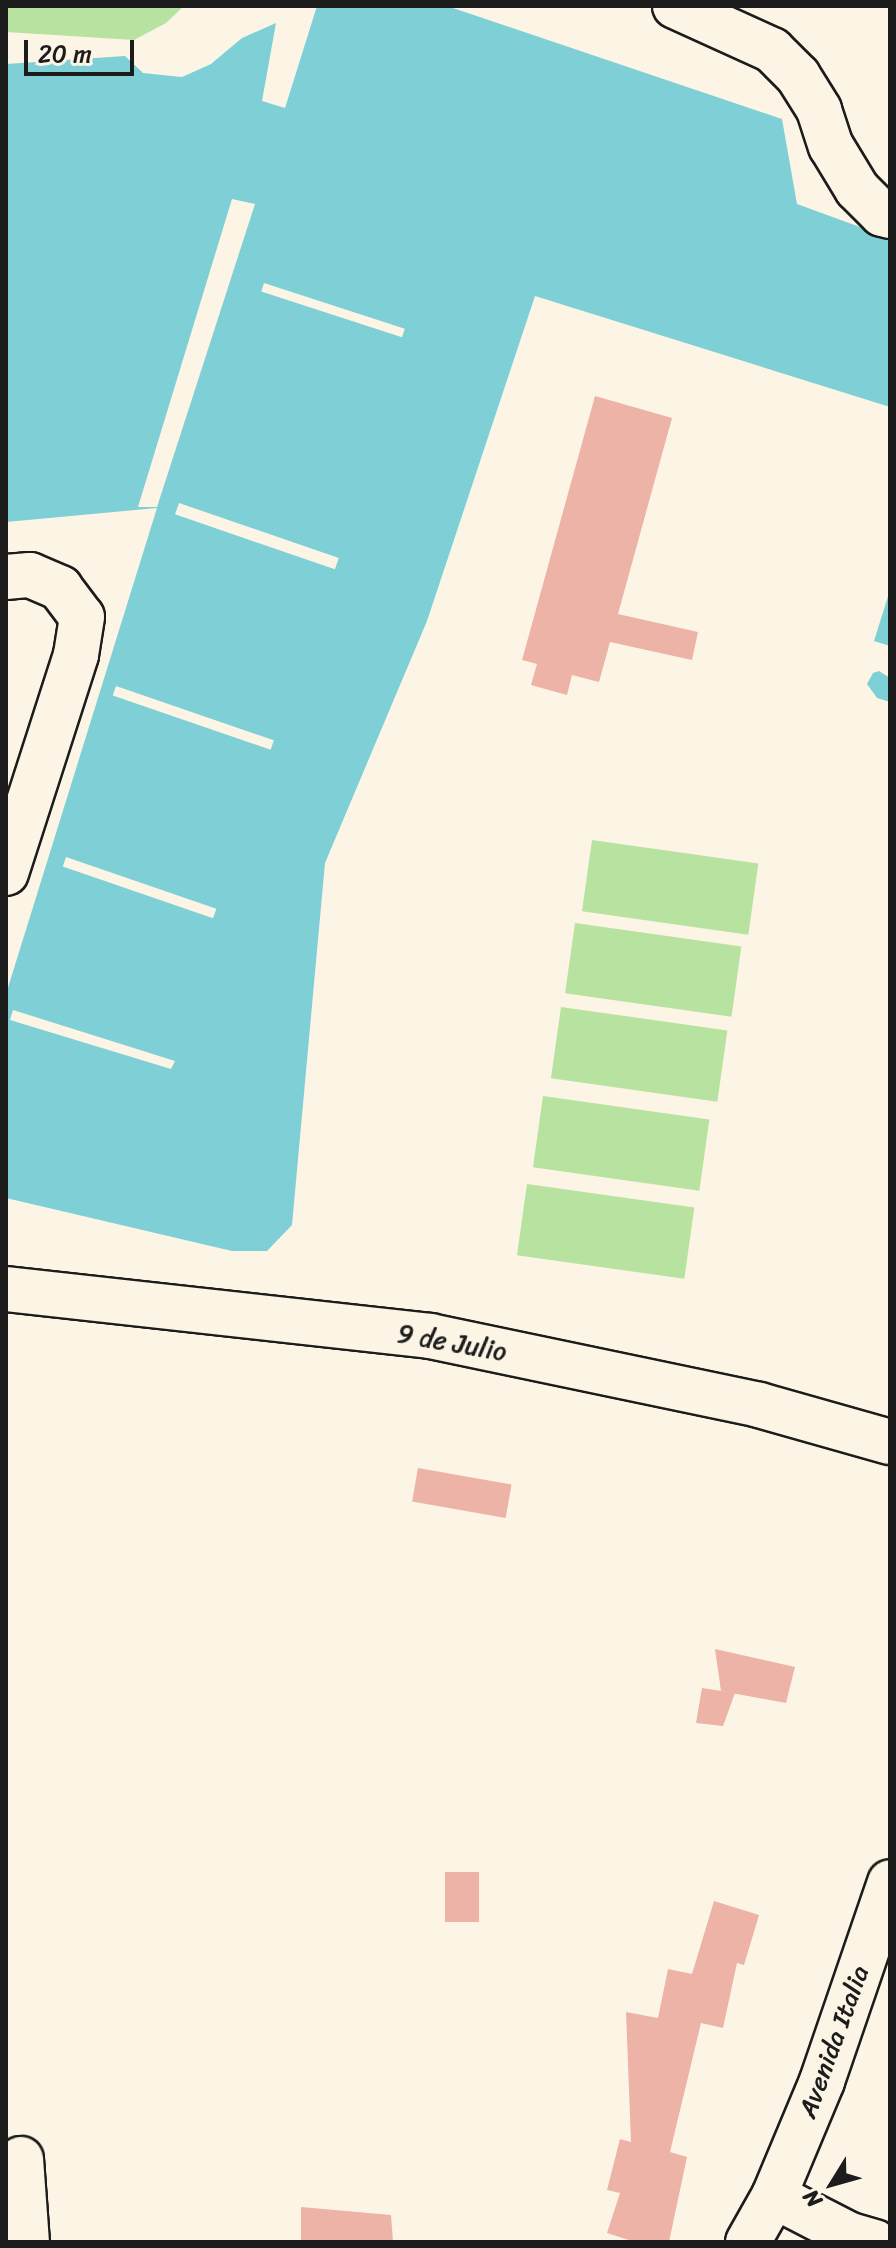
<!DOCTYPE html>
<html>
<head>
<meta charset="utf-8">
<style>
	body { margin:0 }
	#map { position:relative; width:896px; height:2248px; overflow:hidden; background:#fcf5e5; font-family:Sriracha,sans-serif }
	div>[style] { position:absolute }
	.green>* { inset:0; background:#b7e29f; transform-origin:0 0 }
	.water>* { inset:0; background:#7ecfd6 }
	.pier>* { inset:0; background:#fcf5e5; transform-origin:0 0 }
	.building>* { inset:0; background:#edb3a7; transform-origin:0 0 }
	.roads { filter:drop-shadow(2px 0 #1c1c1c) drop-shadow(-2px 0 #1c1c1c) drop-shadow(0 2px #1c1c1c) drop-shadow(0 -2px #1c1c1c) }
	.minor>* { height:44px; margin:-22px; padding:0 22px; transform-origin:22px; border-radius:22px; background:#fcf5e5 }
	span { translate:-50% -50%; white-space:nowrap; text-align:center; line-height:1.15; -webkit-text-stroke:6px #fcf5e5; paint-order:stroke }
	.street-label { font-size:26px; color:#1c1c1c }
	.frame { position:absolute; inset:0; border:8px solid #1c1c1c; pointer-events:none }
	.north { position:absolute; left:792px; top:2144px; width:80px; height:80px; -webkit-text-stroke:6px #fcf5e5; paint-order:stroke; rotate:233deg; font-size:22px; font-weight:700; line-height:32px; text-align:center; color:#1c1c1c }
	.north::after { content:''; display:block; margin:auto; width:28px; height:36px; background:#1c1c1c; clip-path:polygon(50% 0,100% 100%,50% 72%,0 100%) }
	.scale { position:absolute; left:24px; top:40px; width:110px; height:36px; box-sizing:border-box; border:4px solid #1c1c1c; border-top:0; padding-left:10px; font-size:24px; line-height:28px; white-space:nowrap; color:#1c1c1c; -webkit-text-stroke:6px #fcf5e5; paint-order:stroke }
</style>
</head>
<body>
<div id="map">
	<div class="green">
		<i style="clip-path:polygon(6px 6px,184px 6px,166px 23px,134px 40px,6px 32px)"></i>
		<i style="left:592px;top:840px;width:168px;height:72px;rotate:8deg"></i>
		<i style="left:575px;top:923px;width:168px;height:71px;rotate:8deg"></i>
		<i style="left:561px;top:1007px;width:168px;height:72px;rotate:8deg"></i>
		<i style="left:543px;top:1096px;width:168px;height:72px;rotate:8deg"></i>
		<i style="left:527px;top:1184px;width:169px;height:72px;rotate:8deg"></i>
	</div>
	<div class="water">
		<i style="clip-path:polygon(317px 6px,447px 6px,782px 119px,797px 204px,890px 238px,890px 407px,535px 296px,427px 621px,325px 863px,292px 1225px,267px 1251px,232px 1251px,6px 1198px,6px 994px,157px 508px,6px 522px,6px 64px,125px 56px,143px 73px,182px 77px,211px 64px,242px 38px,276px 23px,262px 101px,285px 108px)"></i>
		<i style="clip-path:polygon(890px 590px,890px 646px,874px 641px)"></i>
		<i style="clip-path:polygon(879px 671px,890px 678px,890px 702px,877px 698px,867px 684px,873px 673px)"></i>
	</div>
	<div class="pier">
		<i style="clip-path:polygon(232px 199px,255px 204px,157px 507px,138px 507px)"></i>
		<i style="left:264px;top:283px;width:148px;height:9px;rotate:18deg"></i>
		<i style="left:179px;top:503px;width:169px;height:12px;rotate:19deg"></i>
		<i style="left:116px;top:686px;width:167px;height:10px;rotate:19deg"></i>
		<i style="left:66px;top:857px;width:159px;height:10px;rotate:19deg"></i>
		<i style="clip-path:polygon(13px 1010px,175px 1061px,171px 1069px,10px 1020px)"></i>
	</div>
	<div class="building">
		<i style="clip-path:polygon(595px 396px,672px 418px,618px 614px,698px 632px,692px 660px,610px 642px,599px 682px,572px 675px,567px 695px,531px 685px,537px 664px,522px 660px)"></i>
		<i style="left:418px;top:1468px;width:95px;height:34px;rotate:10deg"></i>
		<i style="clip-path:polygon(715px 1649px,795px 1667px,786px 1703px,721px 1691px)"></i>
		<i style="clip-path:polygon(702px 1688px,735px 1693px,723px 1726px,696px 1723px)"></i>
		<i style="left:445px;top:1872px;width:34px;height:50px"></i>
		<i style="clip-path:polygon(714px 1901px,759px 1915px,744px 1965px,737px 1963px,723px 2028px,701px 2023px,670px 2152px,687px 2157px,669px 2242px,635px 2242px,607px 2233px,620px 2193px,607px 2190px,620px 2139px,631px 2142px,626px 2012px,658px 2018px,668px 1969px,692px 1974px)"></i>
		<i style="clip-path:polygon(301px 2207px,391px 2215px,393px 2242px,301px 2242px)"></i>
	</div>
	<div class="roads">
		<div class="minor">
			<i style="left:675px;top:6px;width:107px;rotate:24.4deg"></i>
			<i style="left:772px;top:50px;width:37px;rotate:45deg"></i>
			<i style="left:798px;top:76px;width:40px;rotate:58deg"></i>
			<i style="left:819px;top:110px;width:38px;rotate:72deg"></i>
			<i style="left:831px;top:146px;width:50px;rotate:58.8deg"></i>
			<i style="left:857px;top:189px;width:35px;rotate:45deg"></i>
			<i style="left:882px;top:214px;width:8px;rotate:14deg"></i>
			<i style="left:6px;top:577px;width:24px;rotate:-5deg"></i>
			<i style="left:30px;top:575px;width:33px;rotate:23deg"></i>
			<i style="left:60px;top:588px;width:36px;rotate:53deg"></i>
			<i style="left:82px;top:617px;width:38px;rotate:99deg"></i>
			<i style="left:76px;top:655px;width:229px;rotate:107.8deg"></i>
			<i style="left:6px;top:1289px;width:427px;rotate:6.3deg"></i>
			<i style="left:430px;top:1336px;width:336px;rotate:11.8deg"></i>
			<i style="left:759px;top:1405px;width:136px;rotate:15.8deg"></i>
			<i style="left:21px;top:2159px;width:83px;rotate:85.9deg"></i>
			<i style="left:774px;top:2196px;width:85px;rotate:27.2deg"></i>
			<i style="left:850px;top:2235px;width:26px;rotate:16deg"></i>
			<i style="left:748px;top:2242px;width:53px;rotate:-60.5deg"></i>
			<i style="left:774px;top:2196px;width:125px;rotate:-67.3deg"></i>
			<i style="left:822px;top:2081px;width:210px;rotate:-71.1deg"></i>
		</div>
	</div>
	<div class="street-label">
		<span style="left:452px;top:1343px;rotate:10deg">9 de Julio</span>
		<span style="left:834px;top:2042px;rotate:-70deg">Avenida Italia</span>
	</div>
	<div class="frame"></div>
	<div class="north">N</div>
	<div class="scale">20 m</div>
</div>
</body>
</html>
